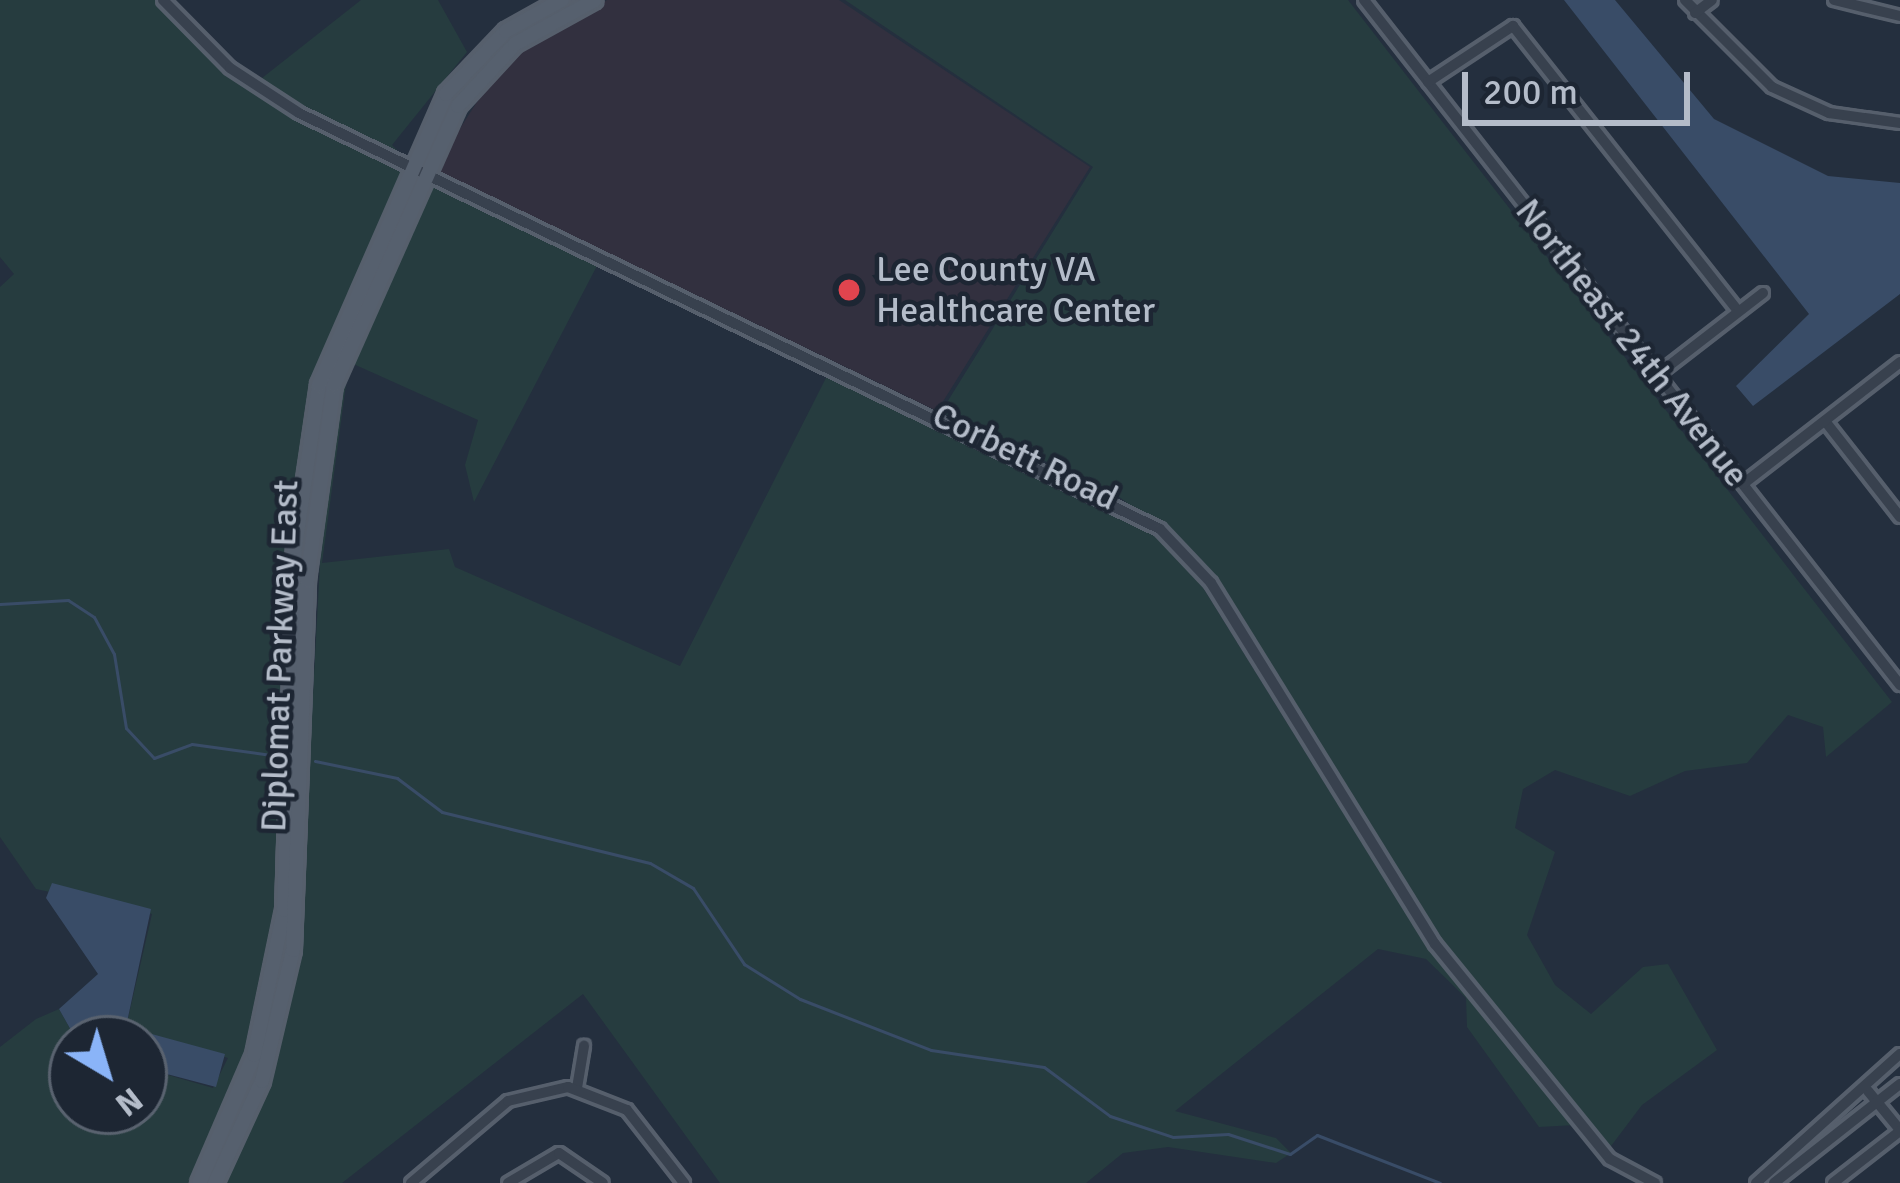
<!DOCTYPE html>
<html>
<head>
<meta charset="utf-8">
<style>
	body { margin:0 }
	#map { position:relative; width:1900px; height:1183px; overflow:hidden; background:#242f3e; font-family:Signika,sans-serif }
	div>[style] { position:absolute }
	.medical>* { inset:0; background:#32303f }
	.green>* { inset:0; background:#263c3f }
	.water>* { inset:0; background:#394c67 }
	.stream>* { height:3px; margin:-1.5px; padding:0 1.5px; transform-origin:1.5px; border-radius:1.5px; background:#394c67 }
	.roads { filter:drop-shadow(3px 0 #565f6c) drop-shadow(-3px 0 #565f6c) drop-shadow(0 3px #565f6c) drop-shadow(0 -3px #565f6c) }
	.minor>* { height:10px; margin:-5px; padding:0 5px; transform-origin:5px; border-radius:5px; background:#38414e }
	.major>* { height:14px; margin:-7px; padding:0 7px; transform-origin:7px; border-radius:7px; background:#56606e }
	.dots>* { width:33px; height:33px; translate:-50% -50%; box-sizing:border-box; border:6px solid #1d2633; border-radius:50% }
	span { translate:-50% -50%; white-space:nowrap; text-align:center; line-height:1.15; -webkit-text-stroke:9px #1d2633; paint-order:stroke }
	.poi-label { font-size:36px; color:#b4bcc9 }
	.left { translate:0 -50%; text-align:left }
	.street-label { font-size:36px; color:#b4bcc9 }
	.north { position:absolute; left:48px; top:1015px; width:120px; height:120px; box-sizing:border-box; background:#1d2633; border:3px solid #59626f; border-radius:50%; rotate:142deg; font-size:33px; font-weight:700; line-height:48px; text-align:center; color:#b4bcc9 }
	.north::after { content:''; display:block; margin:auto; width:42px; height:54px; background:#8ab4f8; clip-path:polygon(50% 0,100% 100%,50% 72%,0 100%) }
	.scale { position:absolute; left:1462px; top:72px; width:228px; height:54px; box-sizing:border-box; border:6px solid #b4bcc9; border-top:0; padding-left:15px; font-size:36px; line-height:42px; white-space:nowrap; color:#b4bcc9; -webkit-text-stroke:9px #1d2633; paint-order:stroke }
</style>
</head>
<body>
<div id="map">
	<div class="medical">
		<i style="clip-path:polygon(607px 0,839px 0,1090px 167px,937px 411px,434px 169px,500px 66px)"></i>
	</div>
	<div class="green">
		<i style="clip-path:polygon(0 0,156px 0,250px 88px,403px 168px,304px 431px,282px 886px,250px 1054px,194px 1183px,0 1183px,0 1047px,36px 1019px,59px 1009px,76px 1039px,72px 1111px,144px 1111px,144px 1068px,213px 1088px,228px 1058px,126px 1027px,152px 914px,36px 889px,0 837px,0 287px,14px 274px,0 257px)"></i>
		<i style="clip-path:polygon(361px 0,438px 0,467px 52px,392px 145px,407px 161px,257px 82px)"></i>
		<i style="clip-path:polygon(845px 0,1348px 0,1892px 702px,1826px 757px,1823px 727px,1788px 715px,1747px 763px,1685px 771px,1630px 796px,1555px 770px,1523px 789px,1515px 828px,1555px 852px,1527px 935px,1555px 985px,1591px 1014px,1643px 967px,1668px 964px,1717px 1050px,1642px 1105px,1608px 1150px,1438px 941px,1194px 556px,1117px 495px,941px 412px,1093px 167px)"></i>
		<i style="clip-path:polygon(425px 179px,600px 260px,474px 502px,465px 465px,478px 420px,349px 362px,322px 563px,449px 549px,455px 567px,680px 666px,831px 368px,1113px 503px,1182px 554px,1393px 893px,1576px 1125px,1539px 1127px,1467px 1027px,1466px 998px,1426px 959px,1378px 949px,1175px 1111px,1276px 1138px,1291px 1153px,1276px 1163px,1168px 1147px,1123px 1153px,1086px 1183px,720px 1183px,583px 994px,342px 1183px,220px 1183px,276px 1052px,301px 920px,327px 432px,359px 325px)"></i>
	</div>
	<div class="water">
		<i style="clip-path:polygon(1564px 0,1615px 0,1714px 119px,1828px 176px,1900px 183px,1900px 294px,1753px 406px,1736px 386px,1809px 314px)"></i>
		<i style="clip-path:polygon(52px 883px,151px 909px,126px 1027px,225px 1054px,216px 1087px,144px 1068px,144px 1039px,76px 1039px,59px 1009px,98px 974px,46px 898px)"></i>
	</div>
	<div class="stream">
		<i style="left:0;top:604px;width:68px;rotate:-3.4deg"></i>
		<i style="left:68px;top:600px;width:31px;rotate:33deg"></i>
		<i style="left:94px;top:617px;width:42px;rotate:61.6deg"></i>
		<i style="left:114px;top:654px;width:75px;rotate:80.8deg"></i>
		<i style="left:126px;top:728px;width:41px;rotate:47deg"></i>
		<i style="left:154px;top:758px;width:40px;rotate:-20.2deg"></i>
		<i style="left:192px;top:744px;width:87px;rotate:7.9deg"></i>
		<i style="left:315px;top:761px;width:84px;rotate:11.7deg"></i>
		<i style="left:397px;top:778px;width:56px;rotate:37.1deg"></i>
		<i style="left:442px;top:812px;width:214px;rotate:13.8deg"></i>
		<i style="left:650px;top:863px;width:50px;rotate:30.2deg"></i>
		<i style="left:693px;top:888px;width:92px;rotate:56.1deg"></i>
		<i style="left:744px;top:964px;width:66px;rotate:32deg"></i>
		<i style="left:800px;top:999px;width:141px;rotate:21.3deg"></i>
		<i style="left:931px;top:1050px;width:114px;rotate:8.6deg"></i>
		<i style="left:1044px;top:1067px;width:82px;rotate:36.6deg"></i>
		<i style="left:1110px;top:1116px;width:66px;rotate:18.4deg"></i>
		<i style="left:1173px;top:1137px;width:55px;rotate:-3.1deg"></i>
		<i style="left:1228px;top:1134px;width:65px;rotate:17.9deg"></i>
		<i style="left:1290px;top:1154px;width:33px;rotate:-35deg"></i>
		<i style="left:1317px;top:1135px;width:132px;rotate:21.3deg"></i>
	</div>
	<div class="roads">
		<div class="minor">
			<i style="left:163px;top:0;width:95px;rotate:45.4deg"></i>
			<i style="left:230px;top:68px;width:82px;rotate:33.1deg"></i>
			<i style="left:299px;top:113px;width:956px;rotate:25.79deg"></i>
			<i style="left:1160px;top:529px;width:74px;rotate:46.6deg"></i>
			<i style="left:1211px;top:583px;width:425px;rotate:58.2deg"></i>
			<i style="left:1435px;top:944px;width:277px;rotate:50.9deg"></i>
			<i style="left:1610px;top:1159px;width:51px;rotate:28.1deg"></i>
			<i style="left:1364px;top:0;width:870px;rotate:51.96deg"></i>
			<i style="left:1685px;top:0;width:123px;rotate:45deg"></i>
			<i style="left:1772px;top:87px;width:63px;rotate:24.5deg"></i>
			<i style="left:1829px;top:113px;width:72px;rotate:8deg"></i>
			<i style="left:1834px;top:0;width:68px;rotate:13.6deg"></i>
			<i style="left:1695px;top:13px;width:21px;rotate:-37deg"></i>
			<i style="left:1428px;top:82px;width:102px;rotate:-33.4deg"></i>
			<i style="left:1513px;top:26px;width:363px;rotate:51.7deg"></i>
			<i style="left:1657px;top:375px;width:134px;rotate:-37.7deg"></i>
			<i style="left:1825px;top:421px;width:122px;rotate:52deg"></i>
			<i style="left:1743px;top:484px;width:199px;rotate:-37.8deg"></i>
			<i style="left:577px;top:1088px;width:43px;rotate:-80.5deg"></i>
			<i style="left:1868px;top:1091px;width:50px;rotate:50.6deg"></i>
			<i style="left:411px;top:1183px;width:127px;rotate:-40.2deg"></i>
			<i style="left:508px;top:1101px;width:62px;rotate:-13.1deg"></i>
			<i style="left:568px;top:1087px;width:63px;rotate:21.3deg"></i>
			<i style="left:627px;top:1110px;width:93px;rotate:52deg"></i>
			<i style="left:508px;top:1183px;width:59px;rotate:-30.5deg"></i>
			<i style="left:559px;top:1153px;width:53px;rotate:34.3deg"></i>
			<i style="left:1756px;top:1183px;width:193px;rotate:-41.9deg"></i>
			<i style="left:1774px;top:1183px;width:160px;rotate:-38.2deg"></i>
			<i style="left:1833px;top:1183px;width:85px;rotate:-37.8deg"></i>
		</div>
		<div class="major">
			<i style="left:199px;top:1183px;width:139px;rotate:-66.7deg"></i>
			<i style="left:254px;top:1055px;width:148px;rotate:-78.3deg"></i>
			<i style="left:284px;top:910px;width:363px;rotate:-88.3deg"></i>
			<i style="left:295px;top:547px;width:164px;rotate:-81.6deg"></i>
			<i style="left:319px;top:385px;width:318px;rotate:-66.4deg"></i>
			<i style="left:446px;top:94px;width:87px;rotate:-46.4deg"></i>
			<i style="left:506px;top:31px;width:64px;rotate:-29deg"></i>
			<i style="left:215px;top:1183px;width:112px;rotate:-65.3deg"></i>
			<i style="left:262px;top:1081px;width:135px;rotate:-76.7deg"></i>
			<i style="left:293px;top:950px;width:370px;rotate:-87.8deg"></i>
			<i style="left:307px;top:580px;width:197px;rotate:-82.1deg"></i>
			<i style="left:334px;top:385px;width:305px;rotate:-66deg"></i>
			<i style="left:458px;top:106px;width:84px;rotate:-47.4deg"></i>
			<i style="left:515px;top:44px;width:91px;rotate:-28.8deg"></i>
		</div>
	</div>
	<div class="dots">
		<i style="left:849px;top:290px;background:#e0444e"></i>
	</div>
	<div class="poi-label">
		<span class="left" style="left:876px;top:290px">Lee County VA<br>Healthcare Center</span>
	</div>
	<div class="street-label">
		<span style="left:1632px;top:343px;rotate:52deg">Northeast 24th Avenue</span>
		<span style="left:1025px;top:457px;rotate:26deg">Corbett Road</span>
		<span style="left:280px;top:656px;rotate:-88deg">Diplomat Parkway East</span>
	</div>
	<div class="north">N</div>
	<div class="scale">200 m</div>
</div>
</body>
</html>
